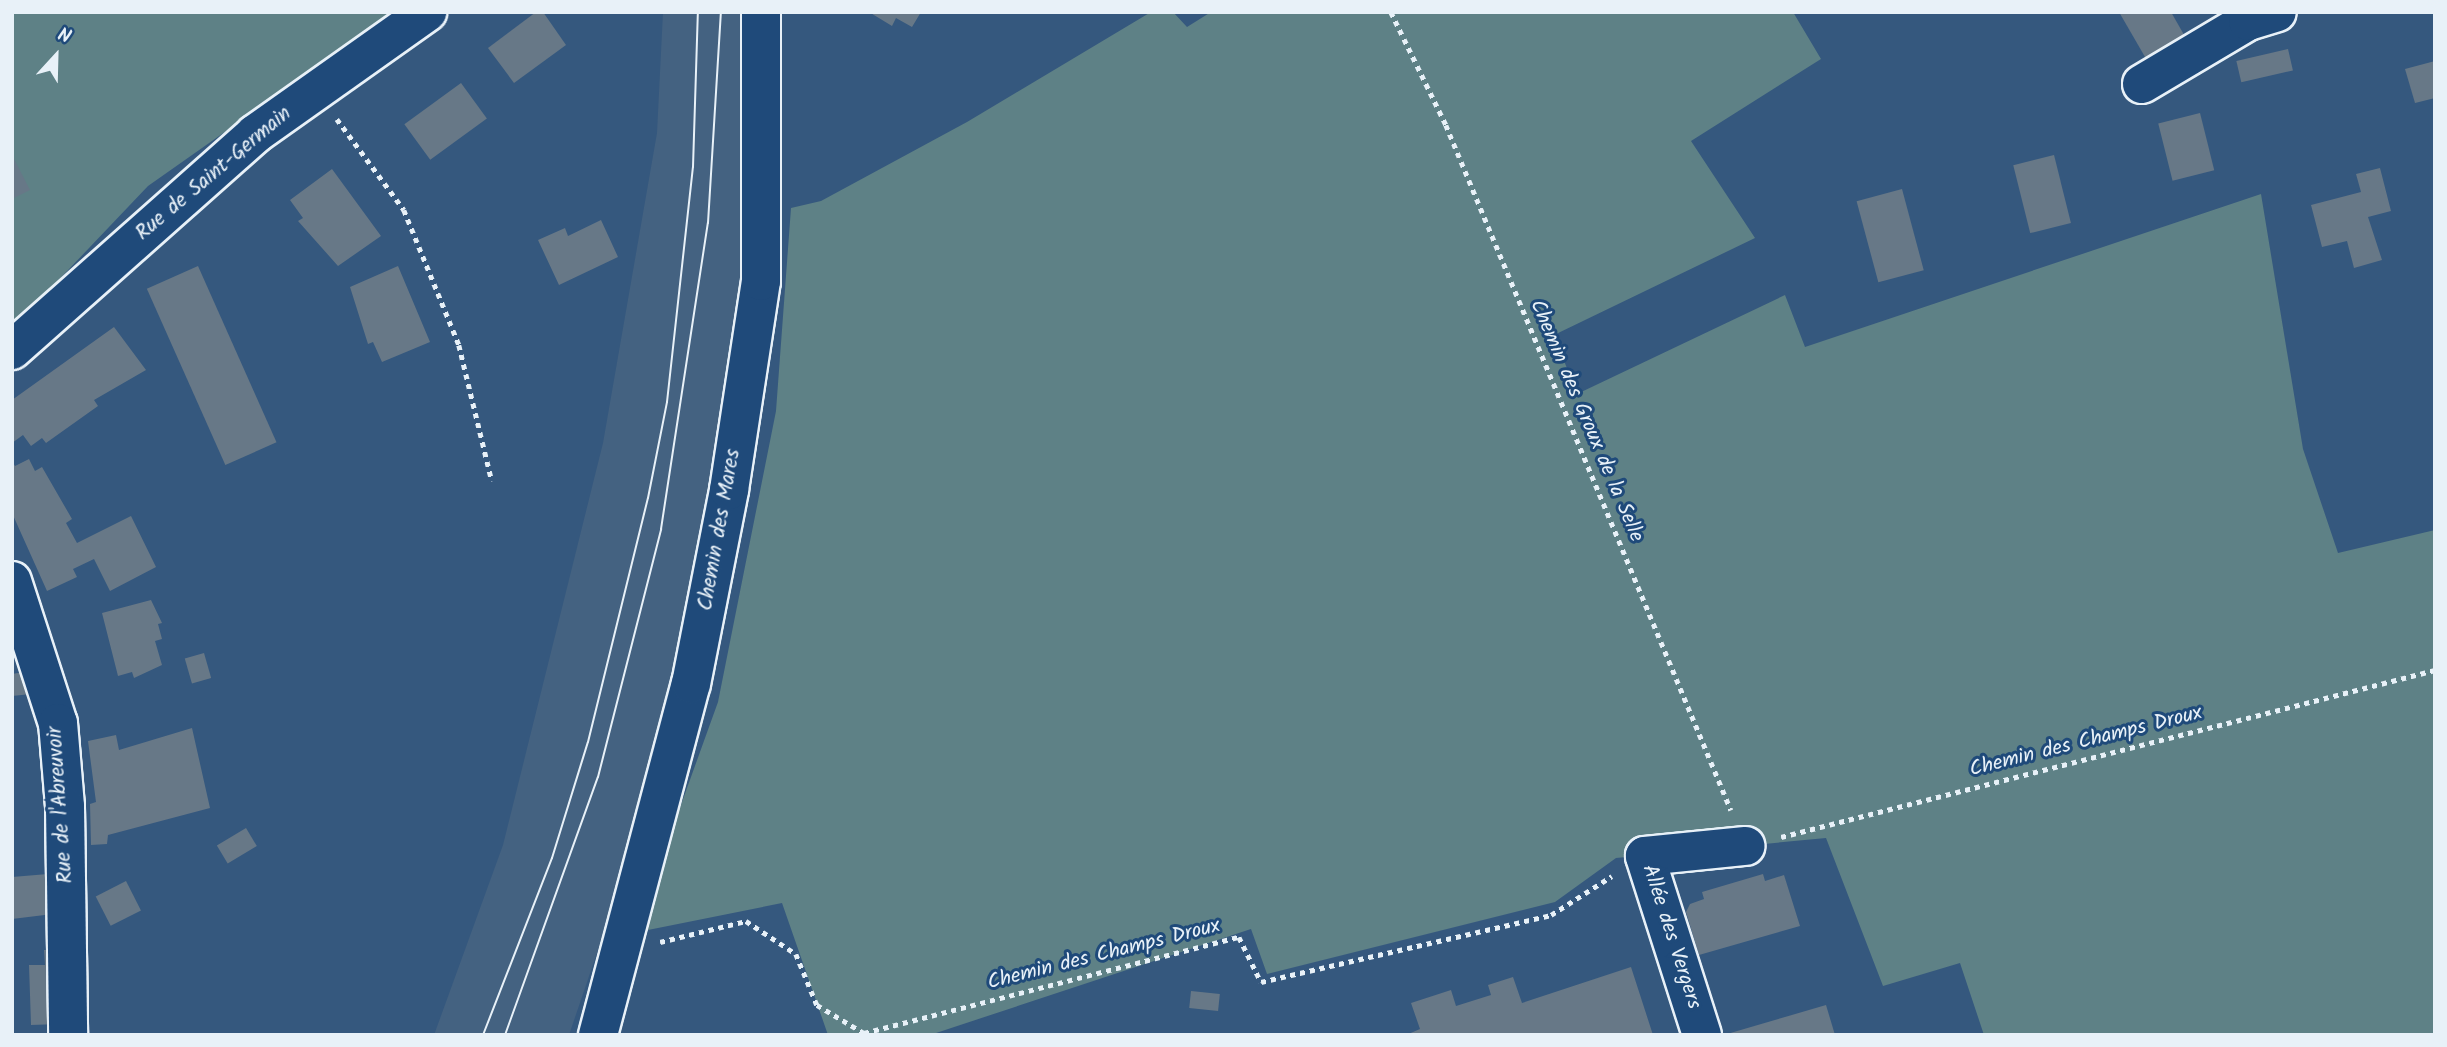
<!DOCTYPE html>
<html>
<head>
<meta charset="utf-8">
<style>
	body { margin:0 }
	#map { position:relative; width:2447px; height:1047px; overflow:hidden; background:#35587e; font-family:Kalam,sans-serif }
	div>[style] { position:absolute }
	.built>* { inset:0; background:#446281 }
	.green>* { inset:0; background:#5e8186 }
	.building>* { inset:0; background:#677887; transform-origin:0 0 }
	.path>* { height:4.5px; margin-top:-2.25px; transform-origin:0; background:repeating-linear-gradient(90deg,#e8f1f8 0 5px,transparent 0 10px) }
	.roads { filter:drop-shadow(2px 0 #e8f1f8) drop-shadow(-2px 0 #e8f1f8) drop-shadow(0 2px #e8f1f8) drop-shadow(0 -2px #e8f1f8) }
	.minor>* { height:38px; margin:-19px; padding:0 19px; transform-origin:19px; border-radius:19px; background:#1f4a7a }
	.tram>* { height:2px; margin:-1px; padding:0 1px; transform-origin:1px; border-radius:1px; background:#e8f1f8 }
	span { translate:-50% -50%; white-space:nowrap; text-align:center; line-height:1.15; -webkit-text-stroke:6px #1f4a7a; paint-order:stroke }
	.street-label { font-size:21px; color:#e8f1f8 }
	.frame { position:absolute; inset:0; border:14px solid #e8f1f8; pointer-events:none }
	.north { position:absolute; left:21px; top:21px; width:70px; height:70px; -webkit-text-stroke:5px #1f4a7a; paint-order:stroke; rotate:22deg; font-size:19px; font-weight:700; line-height:28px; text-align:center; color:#e8f1f8 }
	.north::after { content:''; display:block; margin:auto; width:24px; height:32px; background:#e8f1f8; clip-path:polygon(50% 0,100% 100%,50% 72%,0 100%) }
</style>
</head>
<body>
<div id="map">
	<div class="built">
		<i style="clip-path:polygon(663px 12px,755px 12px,755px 167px,719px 478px,680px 684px,631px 853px,569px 1035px,434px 1035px,503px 845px,603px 443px,657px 133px)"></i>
	</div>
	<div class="green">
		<i style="clip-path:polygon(12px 12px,395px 12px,148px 186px,12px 329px)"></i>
		<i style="clip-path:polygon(1151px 12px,1173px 12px,1187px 27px,1211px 12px,1793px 12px,1821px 59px,1691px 141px,1755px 238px,1554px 335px,1577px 394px,1785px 295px,1805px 347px,2261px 194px,2303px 449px,2338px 553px,2435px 530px,2435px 1035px,1984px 1035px,1960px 963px,1883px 986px,1826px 838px,1616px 858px,1555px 902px,1267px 974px,1251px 929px,930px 1035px,828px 1035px,782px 903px,643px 931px,642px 913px,718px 702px,776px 411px,791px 208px,821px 201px,967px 122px)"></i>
	</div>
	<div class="building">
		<i style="clip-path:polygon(536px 12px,543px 12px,566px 45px,514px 83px,488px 48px)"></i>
		<i style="clip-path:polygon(869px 12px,921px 12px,912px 27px,896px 18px,892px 26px)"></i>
		<i style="clip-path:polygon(2119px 12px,2171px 12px,2191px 47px,2152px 69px)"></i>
		<i style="left:2288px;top:49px;width:22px;height:53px;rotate:77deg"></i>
		<i style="clip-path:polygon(2435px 61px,2435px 98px,2415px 103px,2405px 69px)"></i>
		<i style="left:461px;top:83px;width:44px;height:70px;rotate:54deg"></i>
		<i style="left:2200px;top:113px;width:59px;height:43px;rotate:76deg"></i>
		<i style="clip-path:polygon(12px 155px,30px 190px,12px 199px)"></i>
		<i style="left:2054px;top:155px;width:70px;height:42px;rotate:76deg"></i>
		<i style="clip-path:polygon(2380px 168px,2391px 211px,2368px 217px,2382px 260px,2354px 268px,2347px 241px,2322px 247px,2311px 205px,2361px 192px,2356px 174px)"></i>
		<i style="clip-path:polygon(332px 169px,381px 236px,338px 266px,298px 221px,303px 218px,290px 200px)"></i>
		<i style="left:1902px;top:189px;width:84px;height:47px;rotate:75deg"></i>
		<i style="clip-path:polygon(601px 220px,618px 257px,559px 285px,538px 240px,565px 228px,568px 236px)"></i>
		<i style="left:198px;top:266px;width:193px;height:56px;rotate:66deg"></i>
		<i style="clip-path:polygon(398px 266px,430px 342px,382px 362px,373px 342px,368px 344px,350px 287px)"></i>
		<i style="clip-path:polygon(114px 327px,146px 370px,94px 400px,98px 406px,46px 443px,42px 438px,31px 446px,23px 435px,12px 443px,12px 400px)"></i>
		<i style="clip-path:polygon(29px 459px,35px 471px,42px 467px,72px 519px,66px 523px,77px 543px,131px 516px,156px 567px,110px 591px,94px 559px,73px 569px,77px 577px,47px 591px,12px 513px,12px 461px,15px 466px)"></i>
		<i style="clip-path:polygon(151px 600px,162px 623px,158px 624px,162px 639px,155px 641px,162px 665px,134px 678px,132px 672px,118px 676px,102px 613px)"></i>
		<i style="left:204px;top:653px;width:26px;height:20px;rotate:74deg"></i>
		<i style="clip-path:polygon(36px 670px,41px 693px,12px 696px,12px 674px)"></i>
		<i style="clip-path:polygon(192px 728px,210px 808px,108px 835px,107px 844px,91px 845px,90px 804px,96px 802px,88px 741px,116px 735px,119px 750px)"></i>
		<i style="left:246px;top:828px;width:21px;height:34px;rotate:59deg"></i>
		<i style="clip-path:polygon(60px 873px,61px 913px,12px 919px,12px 877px)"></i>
		<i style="clip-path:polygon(1763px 874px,1765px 881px,1784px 875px,1800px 926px,1699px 955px,1686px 912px,1690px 904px,1704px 899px,1702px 892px)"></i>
		<i style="left:126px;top:881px;width:33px;height:34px;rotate:63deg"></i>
		<i style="clip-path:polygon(61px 949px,60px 1024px,31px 1025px,29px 965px,45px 965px,44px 950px)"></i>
		<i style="clip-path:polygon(1631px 967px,1653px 1035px,1406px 1035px,1420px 1029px,1411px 1003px,1451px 990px,1456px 1006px,1491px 995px,1488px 985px,1513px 977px,1522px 1003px)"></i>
		<i style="left:1191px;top:991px;width:29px;height:17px;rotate:6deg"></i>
		<i style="clip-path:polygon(1826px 1005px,1835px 1035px,1727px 1035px,1727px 1034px)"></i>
	</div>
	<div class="path">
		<i style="left:1391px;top:12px;width:126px;rotate:64deg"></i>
		<i style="left:1446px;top:125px;width:742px;rotate:67.41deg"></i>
		<i style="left:337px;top:119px;width:113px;rotate:53.6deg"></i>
		<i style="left:404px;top:210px;width:146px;rotate:67.8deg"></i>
		<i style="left:459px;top:345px;width:140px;rotate:76.4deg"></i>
		<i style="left:1781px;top:837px;width:675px;rotate:-14.32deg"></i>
		<i style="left:660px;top:942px;width:89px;rotate:-13.7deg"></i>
		<i style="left:746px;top:921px;width:60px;rotate:33.4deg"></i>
		<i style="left:796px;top:954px;width:55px;rotate:67.6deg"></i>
		<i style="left:817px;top:1005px;width:55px;rotate:30.8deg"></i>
		<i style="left:864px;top:1033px;width:387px;rotate:-14.4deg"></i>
		<i style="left:1239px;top:937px;width:50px;rotate:63.9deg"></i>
		<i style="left:1261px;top:982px;width:298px;rotate:-13deg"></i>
		<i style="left:1551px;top:915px;width:72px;rotate:-32.6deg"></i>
	</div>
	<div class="roads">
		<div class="minor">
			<i style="left:2142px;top:84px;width:123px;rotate:-30.7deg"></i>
			<i style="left:2248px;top:21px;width:30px;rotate:-17deg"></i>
			<i style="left:12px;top:350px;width:325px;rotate:-41.6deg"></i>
			<i style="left:255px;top:134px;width:211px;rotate:-35.3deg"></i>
			<i style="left:12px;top:581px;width:149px;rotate:72.1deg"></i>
			<i style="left:58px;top:723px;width:84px;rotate:85.2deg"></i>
			<i style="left:65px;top:807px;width:228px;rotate:89.2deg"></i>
			<i style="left:598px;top:1035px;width:363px;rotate:-75.2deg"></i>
			<i style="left:691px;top:684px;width:198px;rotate:-78.9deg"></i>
			<i style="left:729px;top:490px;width:211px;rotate:-81.3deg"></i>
			<i style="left:761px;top:281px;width:269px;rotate:-90deg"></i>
			<i style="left:1702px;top:1035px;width:188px;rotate:-107.7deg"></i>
			<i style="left:1645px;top:856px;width:101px;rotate:-5.7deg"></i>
		</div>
	</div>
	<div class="tram">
		<i style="left:483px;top:1035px;width:190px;rotate:-68.7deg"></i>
		<i style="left:552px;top:858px;width:121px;rotate:-72.8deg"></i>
		<i style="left:588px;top:742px;width:251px;rotate:-76.2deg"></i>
		<i style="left:648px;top:498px;width:98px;rotate:-78.8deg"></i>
		<i style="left:667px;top:402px;width:236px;rotate:-83.7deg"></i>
		<i style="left:693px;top:167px;width:155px;rotate:-88.2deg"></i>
		<i style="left:505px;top:1035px;width:274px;rotate:-70.2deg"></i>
		<i style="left:598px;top:777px;width:256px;rotate:-75.7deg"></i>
		<i style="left:661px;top:529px;width:310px;rotate:-81.3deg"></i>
		<i style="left:708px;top:223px;width:211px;rotate:-86.5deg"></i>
	</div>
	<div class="street-label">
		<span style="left:214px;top:174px;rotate:-40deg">Rue de Saint-Germain</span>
		<span style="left:1586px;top:421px;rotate:67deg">Chemin des Groux de la Selle</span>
		<span style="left:720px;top:530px;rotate:-80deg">Chemin des Mares</span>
		<span style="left:2086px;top:742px;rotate:-14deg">Chemin des Champs Droux</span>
		<span style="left:61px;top:805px;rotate:-94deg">Rue de l'Abreuvoir</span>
		<span style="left:1671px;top:937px;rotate:72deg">Allée des Vergers</span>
		<span style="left:1104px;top:955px;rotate:-14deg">Chemin des Champs Droux</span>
	</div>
	<div class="frame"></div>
	<div class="north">N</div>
</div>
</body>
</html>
